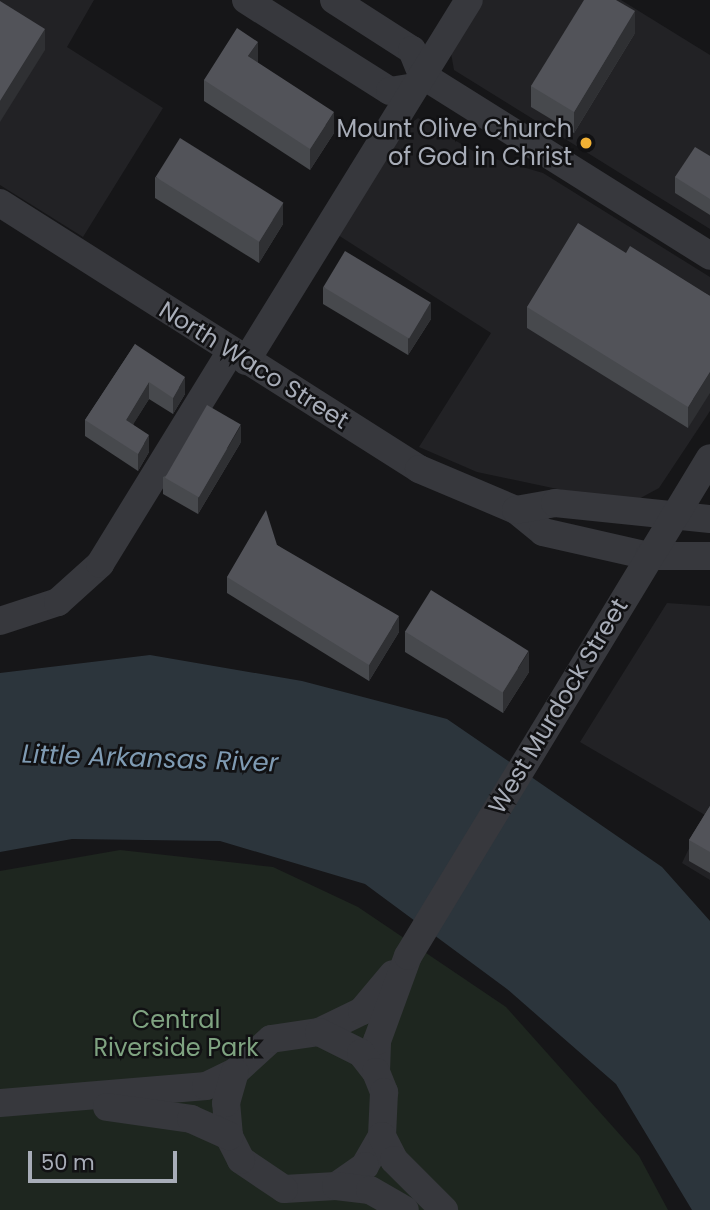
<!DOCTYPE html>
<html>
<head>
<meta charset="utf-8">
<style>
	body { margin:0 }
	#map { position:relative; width:710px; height:1210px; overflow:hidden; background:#161618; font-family:Poppins,sans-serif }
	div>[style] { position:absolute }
	.built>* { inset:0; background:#222225 }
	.green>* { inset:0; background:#1e261f }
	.water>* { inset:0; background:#2c353c }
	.minor>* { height:28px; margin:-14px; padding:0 14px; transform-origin:14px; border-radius:14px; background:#37383d }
	.wall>* { inset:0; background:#47494d }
	.shaded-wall>* { inset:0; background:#2f3033 }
	.building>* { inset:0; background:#525359; transform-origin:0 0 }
	.dots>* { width:19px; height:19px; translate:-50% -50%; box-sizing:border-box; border:4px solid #111113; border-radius:50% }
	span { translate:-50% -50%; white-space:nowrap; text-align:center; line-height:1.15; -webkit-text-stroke:5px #111113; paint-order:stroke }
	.poi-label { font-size:24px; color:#a8adb8 }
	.right { translate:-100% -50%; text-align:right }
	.street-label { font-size:24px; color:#a8adb8 }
	.park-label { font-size:24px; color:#7fa381 }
	.water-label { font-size:26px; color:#7f9bb3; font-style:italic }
	.scale { position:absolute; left:28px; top:1151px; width:149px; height:32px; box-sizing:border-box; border:4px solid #a8adb8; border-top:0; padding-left:9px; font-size:21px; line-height:24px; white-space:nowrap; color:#a8adb8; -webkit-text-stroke:5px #111113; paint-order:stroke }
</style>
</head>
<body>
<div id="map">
	<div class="built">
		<i style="clip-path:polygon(0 0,94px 0,67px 47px,163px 108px,83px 237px,0 185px)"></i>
		<i style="clip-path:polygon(483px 0,621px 0,710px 55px,710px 229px,454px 70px,451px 53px)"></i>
		<i style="clip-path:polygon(418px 118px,478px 154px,543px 173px,710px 277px,710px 411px,659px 488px,635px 501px,595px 497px,477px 472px,419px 447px,491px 333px,338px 235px,403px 129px)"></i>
		<i style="clip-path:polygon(667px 603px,710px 606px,710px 880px,682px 863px,705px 815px,580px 742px)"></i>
	</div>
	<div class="green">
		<i style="clip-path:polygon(120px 850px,273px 867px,358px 907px,506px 1007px,639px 1156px,668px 1210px,0 1210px,0 871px)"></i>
	</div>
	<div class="water">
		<i style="clip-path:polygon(150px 655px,302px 681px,447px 719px,662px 867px,710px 921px,710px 1210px,692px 1210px,616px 1084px,507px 989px,365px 884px,220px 841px,72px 839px,0 852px,0 673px)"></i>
	</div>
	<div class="minor">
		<i style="left:246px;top:0;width:170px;rotate:32.3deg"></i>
		<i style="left:390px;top:91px;width:25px;rotate:-9deg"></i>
		<i style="left:334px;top:0;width:93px;rotate:32.7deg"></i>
		<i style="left:412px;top:50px;width:27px;rotate:68deg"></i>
		<i style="left:422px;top:75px;width:340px;rotate:32.1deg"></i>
		<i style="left:0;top:203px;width:496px;rotate:32.4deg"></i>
		<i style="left:419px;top:469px;width:105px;rotate:22.9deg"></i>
		<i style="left:516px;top:510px;width:35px;rotate:39deg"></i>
		<i style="left:543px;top:532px;width:109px;rotate:12.8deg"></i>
		<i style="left:649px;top:556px;width:61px"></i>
		<i style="left:246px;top:361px;width:424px;rotate:-58.3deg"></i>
		<i style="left:516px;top:510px;width:40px;rotate:-10deg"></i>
		<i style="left:555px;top:503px;width:156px;rotate:5.9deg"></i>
		<i style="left:0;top:621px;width:61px;rotate:-18.1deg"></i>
		<i style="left:58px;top:602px;width:57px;rotate:-42.1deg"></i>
		<i style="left:100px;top:564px;width:250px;rotate:-58.4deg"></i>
		<i style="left:319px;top:1032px;width:48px;rotate:-26deg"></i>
		<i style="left:362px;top:1011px;width:48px;rotate:-50deg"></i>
		<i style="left:376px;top:1072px;width:31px;rotate:-88deg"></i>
		<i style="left:377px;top:1041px;width:90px;rotate:-70deg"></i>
		<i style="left:408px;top:956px;width:582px;rotate:-58.77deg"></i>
		<i style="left:0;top:1103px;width:207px;rotate:-4.7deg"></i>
		<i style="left:206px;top:1086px;width:32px;rotate:-26deg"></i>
		<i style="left:235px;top:1072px;width:49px;rotate:-42.5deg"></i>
		<i style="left:271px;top:1039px;width:49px;rotate:-8.3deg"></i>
		<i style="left:319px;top:1032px;width:47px;rotate:26.6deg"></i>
		<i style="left:361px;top:1053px;width:24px;rotate:52deg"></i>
		<i style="left:376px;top:1072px;width:22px;rotate:68deg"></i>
		<i style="left:384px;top:1092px;width:44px;rotate:92.6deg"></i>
		<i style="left:382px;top:1136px;width:34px;rotate:120deg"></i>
		<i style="left:365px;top:1166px;width:35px;rotate:145deg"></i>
		<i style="left:336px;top:1186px;width:52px;rotate:176.7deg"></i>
		<i style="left:284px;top:1189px;width:52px;rotate:-146deg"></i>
		<i style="left:241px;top:1160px;width:27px;rotate:-117deg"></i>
		<i style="left:229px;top:1136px;width:33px;rotate:-95deg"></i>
		<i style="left:226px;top:1103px;width:32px;rotate:-74deg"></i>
		<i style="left:107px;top:1107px;width:85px;rotate:8.1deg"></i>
		<i style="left:191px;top:1119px;width:42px;rotate:24.1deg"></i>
		<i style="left:382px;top:1136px;width:27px;rotate:63deg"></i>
		<i style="left:394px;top:1160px;width:71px;rotate:45deg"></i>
		<i style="left:336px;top:1186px;width:34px;rotate:7deg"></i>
		<i style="left:370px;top:1190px;width:40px;rotate:29.7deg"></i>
	</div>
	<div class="wall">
		<i style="clip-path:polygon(635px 33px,574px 133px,531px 107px,531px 86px)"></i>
		<i style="clip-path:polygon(258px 63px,334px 133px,310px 170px,204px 101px,204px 80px)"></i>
		<i style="clip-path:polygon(710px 156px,710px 215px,675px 193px,675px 177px)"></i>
		<i style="clip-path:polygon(155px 177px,283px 224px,259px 263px,155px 198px)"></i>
		<i style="clip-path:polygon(626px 253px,710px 296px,688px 428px,527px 328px,527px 307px)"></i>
		<i style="clip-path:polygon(323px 287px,431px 319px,408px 355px,323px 304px)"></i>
		<i style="clip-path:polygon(135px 344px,185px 394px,173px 414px,149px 399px,133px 424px,149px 452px,138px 471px,85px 436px,85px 420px)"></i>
		<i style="clip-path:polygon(241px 442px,198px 514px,163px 494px,163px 477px)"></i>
		<i style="clip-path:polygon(277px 545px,399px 632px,369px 681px,227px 593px,227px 577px)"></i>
		<i style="clip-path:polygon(405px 631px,529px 672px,503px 713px,405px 652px)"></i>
		<i style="clip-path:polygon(710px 806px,710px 873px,689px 861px,689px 840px)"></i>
	</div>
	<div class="shaded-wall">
		<i style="clip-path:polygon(635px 11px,635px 33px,574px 133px,574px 112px)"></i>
		<i style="clip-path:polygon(45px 29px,45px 50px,0 122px,0 101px)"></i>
		<i style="clip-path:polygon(258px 42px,258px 63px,248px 56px)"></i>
		<i style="clip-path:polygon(334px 112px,334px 133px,310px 170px,310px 149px)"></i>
		<i style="clip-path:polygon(283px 203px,283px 224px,259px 263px,259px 242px)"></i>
		<i style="clip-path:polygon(431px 302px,431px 319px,408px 355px,408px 339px)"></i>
		<i style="clip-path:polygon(710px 372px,710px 393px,688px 428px,688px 407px)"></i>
		<i style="clip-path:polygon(185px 377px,185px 394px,173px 414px,173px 398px)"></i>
		<i style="clip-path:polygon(149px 382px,149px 399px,126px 436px,126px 420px)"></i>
		<i style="clip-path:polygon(241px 425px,241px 442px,198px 514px,198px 498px)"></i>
		<i style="clip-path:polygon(149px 435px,149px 452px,138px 471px,138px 454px)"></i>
		<i style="clip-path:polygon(399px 616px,399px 632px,369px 681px,369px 665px)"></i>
		<i style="clip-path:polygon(529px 651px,529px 672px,503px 713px,503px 692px)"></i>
	</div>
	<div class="building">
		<i style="clip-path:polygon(584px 0,616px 0,635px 11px,574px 112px,531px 86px)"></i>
		<i style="clip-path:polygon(0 1px,45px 29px,0 101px)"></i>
		<i style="clip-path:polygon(237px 28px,258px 42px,248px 56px,334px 112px,310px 149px,204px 80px)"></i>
		<i style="left:180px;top:138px;width:122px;height:46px;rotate:32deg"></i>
		<i style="clip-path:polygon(695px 147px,710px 156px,710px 199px,675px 177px)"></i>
		<i style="clip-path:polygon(578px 223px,626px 253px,630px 246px,710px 296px,710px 372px,688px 407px,527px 307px)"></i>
		<i style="left:345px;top:251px;width:100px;height:42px;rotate:31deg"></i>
		<i style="clip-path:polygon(135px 344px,185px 377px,173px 398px,149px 382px,126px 420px,149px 435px,138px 454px,85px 420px)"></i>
		<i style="left:207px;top:405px;width:39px;height:84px;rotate:30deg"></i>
		<i style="clip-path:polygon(266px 510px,277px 545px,399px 616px,369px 665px,227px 577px)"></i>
		<i style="left:431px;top:590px;width:115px;height:49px;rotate:32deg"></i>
		<i style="clip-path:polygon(710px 806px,710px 852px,689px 840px)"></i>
	</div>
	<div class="dots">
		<i style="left:586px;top:143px;background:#f2b134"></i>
	</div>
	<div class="poi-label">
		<span class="right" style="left:572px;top:143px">Mount Olive Church<br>of God in Christ</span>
	</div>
	<div class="street-label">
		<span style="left:254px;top:365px;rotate:32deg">North Waco Street</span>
		<span style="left:558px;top:706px;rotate:-59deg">West Murdock Street</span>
	</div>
	<div class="park-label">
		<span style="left:176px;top:1034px">Central<br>Riverside Park</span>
	</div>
	<div class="water-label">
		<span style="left:150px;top:759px;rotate:2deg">Little Arkansas River</span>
	</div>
	<div class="scale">50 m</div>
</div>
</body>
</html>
